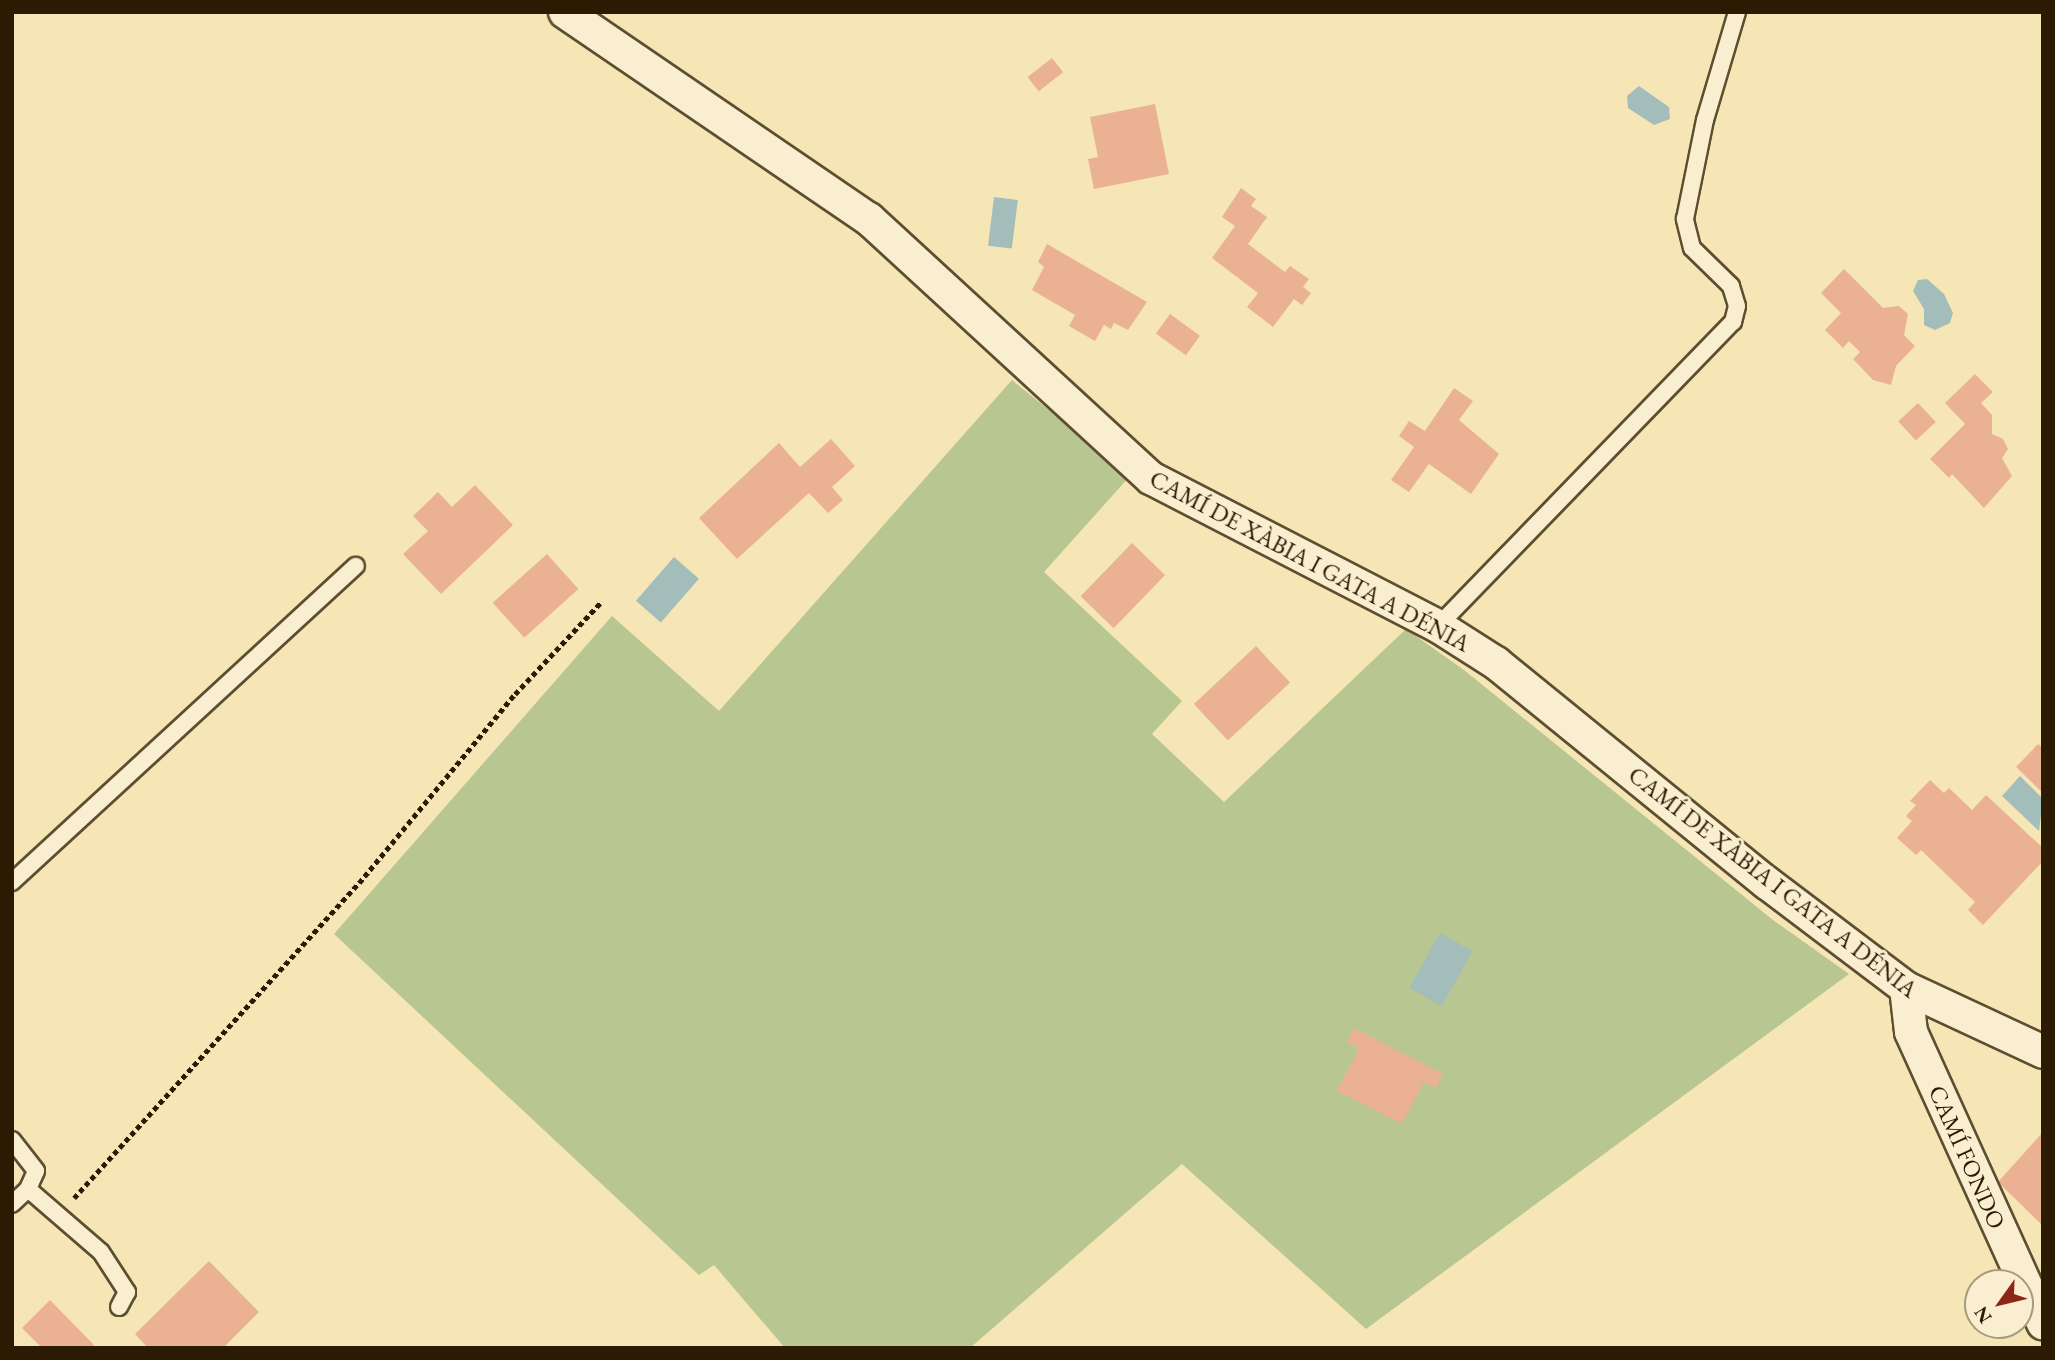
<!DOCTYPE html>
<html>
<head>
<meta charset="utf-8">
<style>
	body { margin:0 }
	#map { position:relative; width:2055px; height:1360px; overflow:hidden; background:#f6e6b6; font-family:"EB Garamond",serif }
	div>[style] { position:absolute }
	.green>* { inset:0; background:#b8c691 }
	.water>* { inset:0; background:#a2bdba; transform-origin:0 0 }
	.building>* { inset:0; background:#eab293; transform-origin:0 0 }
	.path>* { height:4.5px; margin-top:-2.25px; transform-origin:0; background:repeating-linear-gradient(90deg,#2b1b03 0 5px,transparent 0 8.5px) }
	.roads { filter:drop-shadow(2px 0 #5e4e30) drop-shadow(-2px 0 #5e4e30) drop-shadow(0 2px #5e4e30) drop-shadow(0 -2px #5e4e30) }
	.lane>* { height:16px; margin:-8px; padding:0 8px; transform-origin:8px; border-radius:8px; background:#f9efd0 }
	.street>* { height:32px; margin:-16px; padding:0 16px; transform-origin:16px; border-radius:16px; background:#f9efd0 }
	span { translate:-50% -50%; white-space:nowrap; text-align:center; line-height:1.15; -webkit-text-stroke:6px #f9efd0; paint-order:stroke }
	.street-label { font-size:24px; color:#2b1b03 }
	.frame { position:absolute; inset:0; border:14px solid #2b1b03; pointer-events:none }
	.north { position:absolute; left:1964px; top:1269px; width:70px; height:70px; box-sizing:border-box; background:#f9efd0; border:2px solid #a79a7e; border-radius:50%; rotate:236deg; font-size:19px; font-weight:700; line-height:28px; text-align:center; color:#2b1b03 }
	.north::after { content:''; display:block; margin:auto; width:24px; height:32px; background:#8f2418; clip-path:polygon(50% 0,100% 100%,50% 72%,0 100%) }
</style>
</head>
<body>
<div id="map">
	<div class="green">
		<i style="clip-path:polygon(1012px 380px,1130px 476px,1044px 572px,1182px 701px,1152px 734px,1224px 802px,1406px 629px,1464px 670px,1773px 920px,1849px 974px,1366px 1329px,1182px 1164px,970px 1348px,785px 1348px,714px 1265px,699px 1275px,334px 934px,612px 616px,719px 711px)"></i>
	</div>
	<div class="water">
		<i style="clip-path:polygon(1639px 86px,1669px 107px,1670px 119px,1654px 125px,1628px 108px,1627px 96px)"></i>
		<i style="left:994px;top:197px;width:24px;height:49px;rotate:7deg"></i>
		<i style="clip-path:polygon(1927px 279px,1944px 294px,1953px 313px,1950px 323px,1935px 330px,1924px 325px,1924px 309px,1913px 291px,1918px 280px)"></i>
		<i style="left:674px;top:557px;width:33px;height:58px;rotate:41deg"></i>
		<i style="clip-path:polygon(2020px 776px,2043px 799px,2039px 831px,2002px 796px)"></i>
		<i style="left:1440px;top:933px;width:37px;height:63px;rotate:29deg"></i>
	</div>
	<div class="building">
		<i style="left:1052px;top:58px;width:18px;height:31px;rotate:52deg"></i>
		<i style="clip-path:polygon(1155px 104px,1169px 174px,1094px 189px,1088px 159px,1098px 157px,1090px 117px)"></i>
		<i style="clip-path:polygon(1241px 188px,1256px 199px,1251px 206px,1267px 217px,1248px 244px,1285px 272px,1290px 266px,1309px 279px,1303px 287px,1311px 293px,1302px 305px,1294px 299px,1273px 327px,1247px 307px,1258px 293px,1212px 258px,1235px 226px,1222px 217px)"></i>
		<i style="clip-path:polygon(1047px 244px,1147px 302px,1128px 330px,1114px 323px,1111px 329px,1104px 325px,1095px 341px,1069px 326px,1075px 315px,1032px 290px,1044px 267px,1038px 262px)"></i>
		<i style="clip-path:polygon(1844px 269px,1883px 308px,1899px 306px,1908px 314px,1904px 335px,1915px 346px,1896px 366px,1891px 385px,1873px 380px,1853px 359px,1860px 352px,1849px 341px,1843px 348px,1825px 330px,1841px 313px,1821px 293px)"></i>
		<i style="left:1170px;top:314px;width:37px;height:24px;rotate:36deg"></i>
		<i style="clip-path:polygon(1975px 374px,1993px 392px,1981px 403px,1992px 415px,1992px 434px,2003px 439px,2008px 449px,2002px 458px,2012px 476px,1984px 508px,1952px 474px,1949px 478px,1930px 459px,1965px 424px,1945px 403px)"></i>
		<i style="clip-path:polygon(1454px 388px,1473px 401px,1459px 420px,1499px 454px,1471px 494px,1429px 464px,1409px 492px,1391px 480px,1414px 447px,1399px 436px,1409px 421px,1425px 431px)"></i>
		<i style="left:1918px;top:403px;width:26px;height:27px;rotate:47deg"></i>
		<i style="clip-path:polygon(831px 439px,855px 466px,832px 487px,843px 500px,828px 513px,809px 493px,737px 559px,699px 518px,779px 443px,800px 467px)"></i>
		<i style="clip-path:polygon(475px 485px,513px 525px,441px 594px,403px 554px,428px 531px,413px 516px,438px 492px,452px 507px)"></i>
		<i style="left:1132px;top:543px;width:46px;height:74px;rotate:44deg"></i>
		<i style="left:547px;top:554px;width:47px;height:73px;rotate:48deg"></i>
		<i style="left:1256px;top:646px;width:50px;height:85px;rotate:47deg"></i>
		<i style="clip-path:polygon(2038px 744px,2043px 748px,2043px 793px,2016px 767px)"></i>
		<i style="clip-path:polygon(1930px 780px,1944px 793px,1949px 788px,1972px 810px,1986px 795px,2043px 848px,2043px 861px,1983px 925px,1968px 910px,1975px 902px,1921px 850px,1916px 855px,1897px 838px,1912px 821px,1906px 816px,1916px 805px,1910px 801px)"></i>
		<i style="clip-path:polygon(1354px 1028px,1443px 1074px,1436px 1088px,1424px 1082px,1402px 1124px,1337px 1091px,1359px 1049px,1347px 1042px)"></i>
		<i style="clip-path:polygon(2043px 1132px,2043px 1226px,1998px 1182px)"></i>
		<i style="clip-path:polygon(209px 1261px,259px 1312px,223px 1348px,148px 1348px,135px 1334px)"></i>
		<i style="clip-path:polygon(50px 1300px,94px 1345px,92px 1348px,42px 1348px,22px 1328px)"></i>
	</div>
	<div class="path">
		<i style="left:74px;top:1198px;width:425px;rotate:-47.9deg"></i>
		<i style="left:359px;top:883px;width:245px;rotate:-50.5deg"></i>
		<i style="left:515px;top:694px;width:127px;rotate:-46.9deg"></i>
	</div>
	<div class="roads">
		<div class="lane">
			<i style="left:1438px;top:626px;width:424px;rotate:-45.9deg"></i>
			<i style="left:1733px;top:322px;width:16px;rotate:-76deg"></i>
			<i style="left:1737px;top:306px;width:21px;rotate:-107deg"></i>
			<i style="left:1731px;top:286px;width:54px;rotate:-135.7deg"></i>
			<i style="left:1692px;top:248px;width:30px;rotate:-104deg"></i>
			<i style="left:1685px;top:219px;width:101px;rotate:-78.6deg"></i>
			<i style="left:1705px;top:120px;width:113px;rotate:-73.5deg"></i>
			<i style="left:12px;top:882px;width:467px;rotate:-42.6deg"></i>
			<i style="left:12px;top:1140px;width:39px;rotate:52deg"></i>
			<i style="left:36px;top:1171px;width:20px;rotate:114deg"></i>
			<i style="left:28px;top:1189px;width:22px;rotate:137deg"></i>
			<i style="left:28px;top:1189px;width:96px;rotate:40.8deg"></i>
			<i style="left:101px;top:1252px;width:48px;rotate:57deg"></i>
			<i style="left:127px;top:1292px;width:17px;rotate:118deg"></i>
		</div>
		<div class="street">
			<i style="left:565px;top:12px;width:368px;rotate:34.3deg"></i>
			<i style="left:869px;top:219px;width:383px;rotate:42.6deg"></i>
			<i style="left:1151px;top:478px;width:323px;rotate:27.3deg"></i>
			<i style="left:1438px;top:626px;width:69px;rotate:32.5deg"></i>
			<i style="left:1496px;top:663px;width:349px;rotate:39.1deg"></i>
			<i style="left:1767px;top:883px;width:174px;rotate:37.1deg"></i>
			<i style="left:1906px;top:988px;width:151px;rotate:25deg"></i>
			<i style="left:1906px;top:988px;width:44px;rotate:83.5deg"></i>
			<i style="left:1911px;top:1032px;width:320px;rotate:65.6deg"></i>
		</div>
	</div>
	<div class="street-label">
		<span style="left:1310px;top:561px;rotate:28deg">CAMÍ DE XÀBIA I GATA A DÉNIA</span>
		<span style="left:1773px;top:882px;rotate:38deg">CAMÍ DE XÀBIA I GATA A DÉNIA</span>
		<span style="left:1967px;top:1157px;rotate:66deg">CAMÍ FONDO</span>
	</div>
	<div class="frame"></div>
	<div class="north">N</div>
</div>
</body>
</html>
